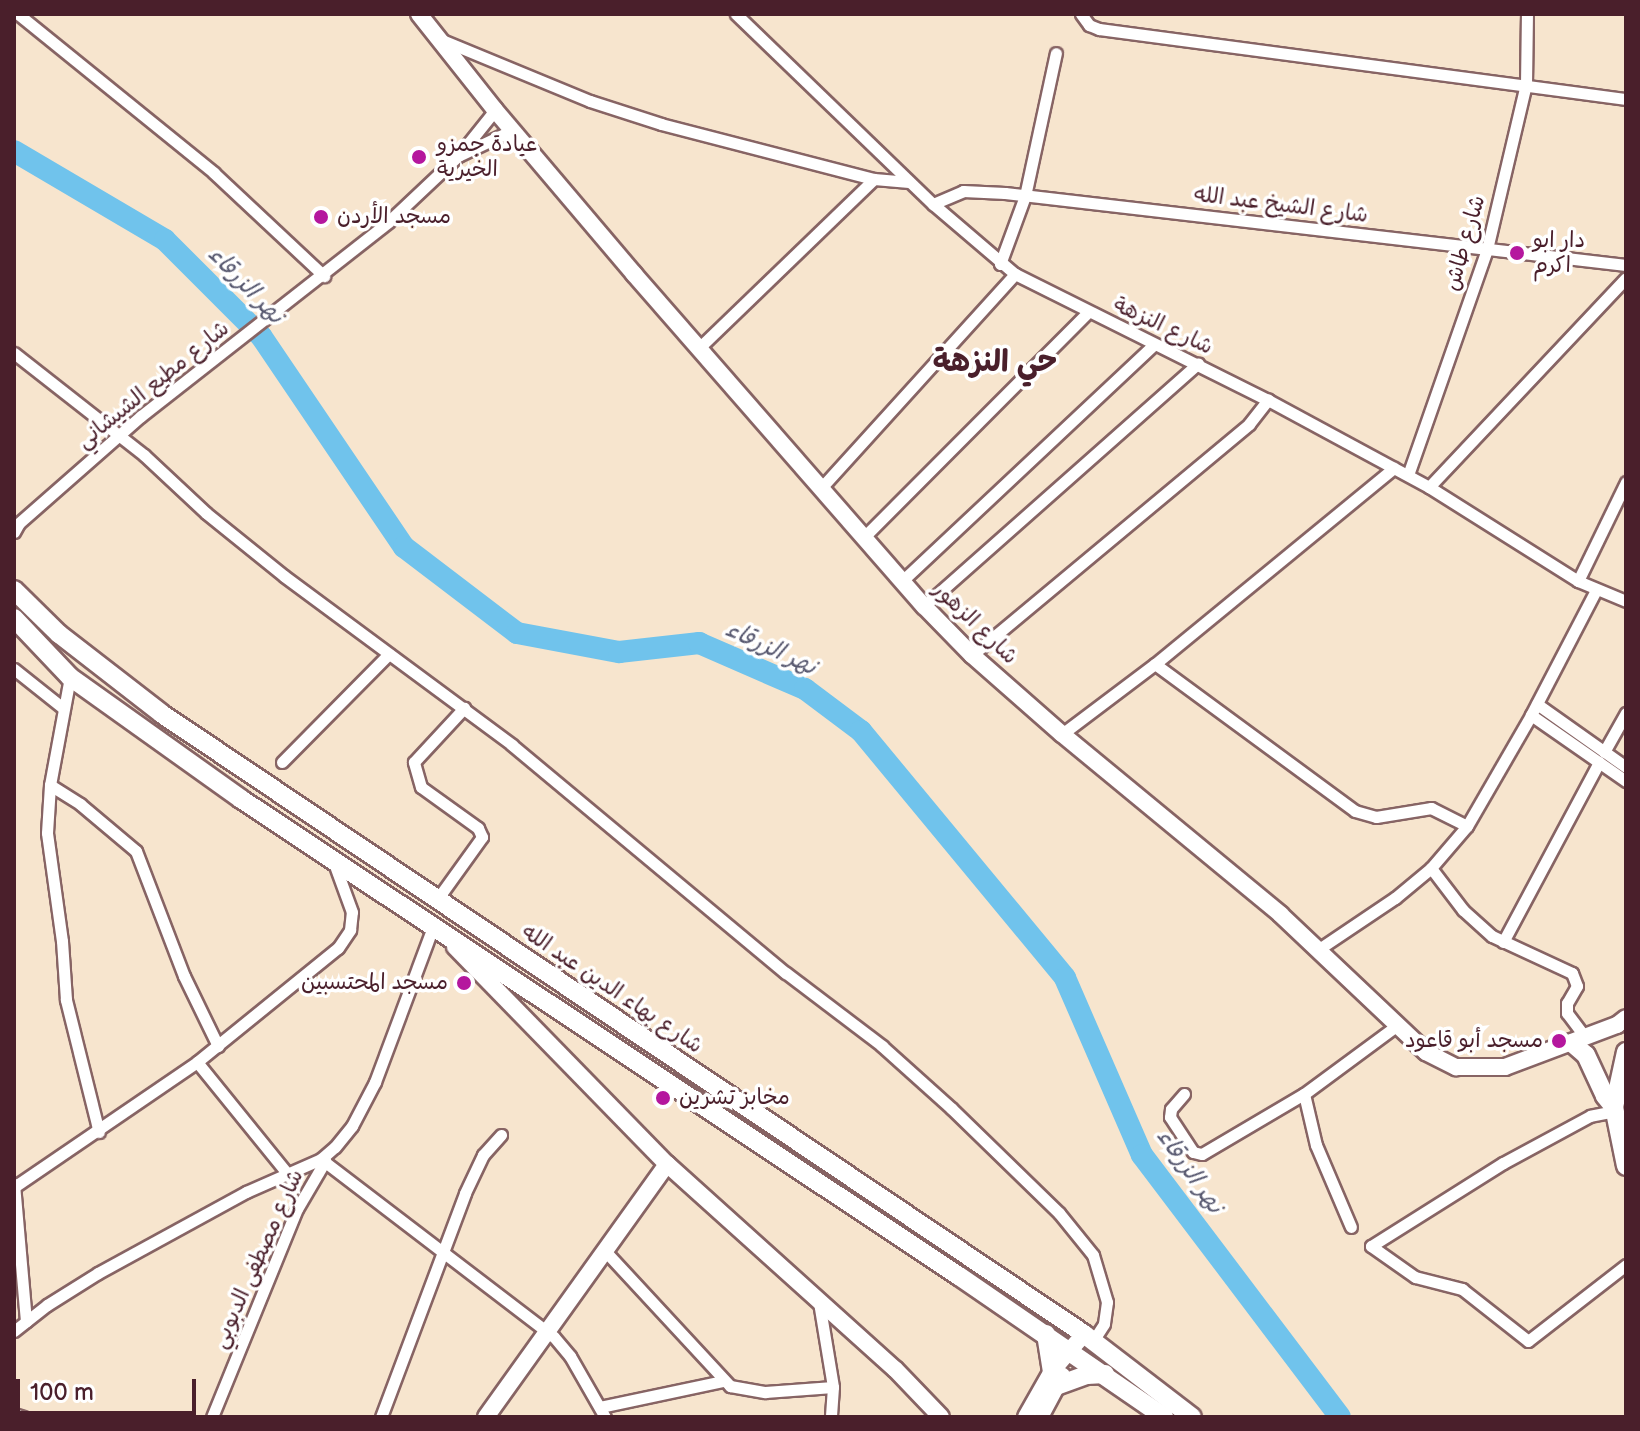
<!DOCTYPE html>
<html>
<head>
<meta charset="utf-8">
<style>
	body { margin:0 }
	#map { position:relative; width:1640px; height:1431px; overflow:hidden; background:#f7e5ce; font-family:"Balsamiq Sans","Playpen Sans Arabic",sans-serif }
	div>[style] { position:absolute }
	.river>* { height:22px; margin:-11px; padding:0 11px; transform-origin:11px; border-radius:11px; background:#70c3ec }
	.roads { filter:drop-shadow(2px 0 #876464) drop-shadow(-2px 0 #876464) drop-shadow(0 2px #876464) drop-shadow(0 -2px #876464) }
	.street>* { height:11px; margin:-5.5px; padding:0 5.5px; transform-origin:5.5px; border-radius:5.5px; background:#fff }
	.secondary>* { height:16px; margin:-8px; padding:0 8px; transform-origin:8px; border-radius:8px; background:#fff }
	.primary>* { height:18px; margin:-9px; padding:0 9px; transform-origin:9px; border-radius:9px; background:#fff }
	.dots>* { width:22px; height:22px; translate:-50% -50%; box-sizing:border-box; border:4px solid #fff; border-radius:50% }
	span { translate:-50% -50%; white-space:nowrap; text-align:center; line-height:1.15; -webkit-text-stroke:7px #fff; paint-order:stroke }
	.poi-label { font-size:22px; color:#4a1f2b }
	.left { translate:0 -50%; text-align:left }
	.right { translate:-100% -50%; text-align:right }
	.street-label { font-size:22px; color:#4a1f2b }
	.water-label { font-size:24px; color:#57586f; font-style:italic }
	.district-label { font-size:30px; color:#4a1f2b; font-weight:700 }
	.frame { position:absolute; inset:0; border:16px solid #4a1f2b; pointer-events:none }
	.scale { position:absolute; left:16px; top:1379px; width:180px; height:36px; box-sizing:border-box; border:4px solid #4a1f2b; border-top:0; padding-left:10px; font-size:24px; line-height:28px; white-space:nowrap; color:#4a1f2b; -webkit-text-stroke:6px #fff; paint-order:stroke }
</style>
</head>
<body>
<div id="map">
	<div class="river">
		<i style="left:14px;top:151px;width:175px;rotate:30.5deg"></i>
		<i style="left:165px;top:240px;width:136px;rotate:45deg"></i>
		<i style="left:261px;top:336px;width:255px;rotate:55.9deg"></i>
		<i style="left:404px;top:547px;width:142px;rotate:37.3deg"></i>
		<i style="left:517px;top:633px;width:104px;rotate:10.6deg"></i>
		<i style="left:619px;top:652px;width:81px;rotate:-6.4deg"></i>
		<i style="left:699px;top:643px;width:116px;rotate:23.5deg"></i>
		<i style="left:805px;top:689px;width:70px;rotate:36.9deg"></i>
		<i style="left:861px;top:731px;width:320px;rotate:50.4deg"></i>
		<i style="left:1065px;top:978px;width:193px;rotate:66.5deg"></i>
		<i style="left:1142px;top:1155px;width:328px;rotate:52.9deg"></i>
	</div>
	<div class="roads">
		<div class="street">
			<i style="left:18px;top:14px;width:252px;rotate:39deg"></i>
			<i style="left:214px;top:173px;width:151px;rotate:43.1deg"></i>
			<i style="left:736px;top:14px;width:274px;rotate:44deg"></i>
			<i style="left:933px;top:204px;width:108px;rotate:40.5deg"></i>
			<i style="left:1015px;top:274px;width:283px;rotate:26.5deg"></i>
			<i style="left:1268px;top:400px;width:183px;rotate:28.4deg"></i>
			<i style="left:1429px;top:487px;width:176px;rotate:32.2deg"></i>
			<i style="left:1578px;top:581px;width:52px;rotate:22.6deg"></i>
			<i style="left:1081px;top:14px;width:14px;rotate:54deg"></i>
			<i style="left:1089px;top:25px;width:11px;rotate:22deg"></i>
			<i style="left:1099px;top:29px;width:532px;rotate:7.57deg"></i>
			<i style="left:442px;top:40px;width:160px;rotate:22.4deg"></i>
			<i style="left:590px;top:101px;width:75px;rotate:17.9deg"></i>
			<i style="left:661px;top:124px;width:220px;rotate:14.5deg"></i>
			<i style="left:874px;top:179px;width:35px;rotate:5deg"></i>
			<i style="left:460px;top:155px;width:59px;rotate:-25.3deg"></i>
			<i style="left:933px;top:204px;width:33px;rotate:-23deg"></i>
			<i style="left:963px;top:191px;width:42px;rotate:2.7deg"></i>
			<i style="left:1005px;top:193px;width:625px;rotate:6.61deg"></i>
			<i style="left:1000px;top:264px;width:72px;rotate:-69.8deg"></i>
			<i style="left:1025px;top:196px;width:146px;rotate:-77.8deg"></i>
			<i style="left:699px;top:348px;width:243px;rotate:-44deg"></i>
			<i style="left:14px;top:353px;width:165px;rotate:38.1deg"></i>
			<i style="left:144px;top:455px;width:85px;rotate:43.1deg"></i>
			<i style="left:206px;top:513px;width:100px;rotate:38.9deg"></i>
			<i style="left:284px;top:576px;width:284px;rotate:36.5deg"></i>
			<i style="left:512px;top:745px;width:356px;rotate:39.8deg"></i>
			<i style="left:786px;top:973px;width:121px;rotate:37.2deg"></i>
			<i style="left:882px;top:1046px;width:93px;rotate:41.9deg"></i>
			<i style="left:951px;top:1108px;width:151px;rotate:44.2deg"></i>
			<i style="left:1059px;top:1213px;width:54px;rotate:51deg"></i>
			<i style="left:1093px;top:1255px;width:49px;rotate:73.4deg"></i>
			<i style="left:1107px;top:1302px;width:22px;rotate:98deg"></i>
			<i style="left:1104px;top:1324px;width:20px;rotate:123deg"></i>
			<i style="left:1408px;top:475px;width:239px;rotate:-70.7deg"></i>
			<i style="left:1487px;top:249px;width:170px;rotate:-76.7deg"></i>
			<i style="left:1526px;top:84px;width:70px;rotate:-89.2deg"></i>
			<i style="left:1429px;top:487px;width:287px;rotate:-46.7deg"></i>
			<i style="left:821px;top:488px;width:289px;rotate:-47.8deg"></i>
			<i style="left:14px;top:532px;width:10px;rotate:-61deg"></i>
			<i style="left:19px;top:523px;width:162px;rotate:-41.3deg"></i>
			<i style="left:141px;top:416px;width:314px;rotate:-38.1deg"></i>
			<i style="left:388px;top:222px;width:98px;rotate:-43.3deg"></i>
			<i style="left:459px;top:155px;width:58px;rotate:-51.3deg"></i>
			<i style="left:864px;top:537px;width:316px;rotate:-45.1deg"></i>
			<i style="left:902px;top:581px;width:346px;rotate:-43.2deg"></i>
			<i style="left:1578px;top:581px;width:110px;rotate:-64.1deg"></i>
			<i style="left:924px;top:606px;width:366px;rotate:-41.5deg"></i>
			<i style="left:972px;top:655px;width:361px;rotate:-39.8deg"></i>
			<i style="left:1249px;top:424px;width:31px;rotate:-52deg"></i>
			<i style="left:1155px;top:664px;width:248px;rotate:36.3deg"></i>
			<i style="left:1355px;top:811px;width:22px;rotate:16deg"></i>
			<i style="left:1376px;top:817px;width:56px;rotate:-9.3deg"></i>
			<i style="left:1431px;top:808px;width:40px;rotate:26.6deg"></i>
			<i style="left:14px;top:669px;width:63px;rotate:38.5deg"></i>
			<i style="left:70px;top:677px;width:110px;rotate:100.5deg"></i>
			<i style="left:50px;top:785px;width:48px;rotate:93.6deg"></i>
			<i style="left:47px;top:833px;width:109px;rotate:82.1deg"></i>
			<i style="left:62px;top:941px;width:59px;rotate:86.1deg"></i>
			<i style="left:66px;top:1000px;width:136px;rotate:76deg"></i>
			<i style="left:1537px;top:704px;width:109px;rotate:35.3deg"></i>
			<i style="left:1531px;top:715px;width:116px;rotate:34.8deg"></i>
			<i style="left:1062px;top:734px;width:116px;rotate:-37deg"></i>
			<i style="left:1155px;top:664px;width:309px;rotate:-39.4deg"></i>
			<i style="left:1604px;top:752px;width:45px;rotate:-60.6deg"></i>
			<i style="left:282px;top:762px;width:152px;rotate:-45.3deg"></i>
			<i style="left:50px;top:785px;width:36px;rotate:32deg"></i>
			<i style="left:80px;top:804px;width:73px;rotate:40deg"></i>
			<i style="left:136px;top:851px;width:134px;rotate:69deg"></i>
			<i style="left:184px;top:976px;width:78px;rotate:64.1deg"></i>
			<i style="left:1431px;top:868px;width:53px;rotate:52.7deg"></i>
			<i style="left:1463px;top:910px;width:39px;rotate:42deg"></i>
			<i style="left:1492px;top:936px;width:88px;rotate:24.8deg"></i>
			<i style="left:1572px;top:973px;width:14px;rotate:69deg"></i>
			<i style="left:1577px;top:986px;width:20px;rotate:120deg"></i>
			<i style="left:1567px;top:1003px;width:10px;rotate:90deg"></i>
			<i style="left:1567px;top:1013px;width:30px;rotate:53deg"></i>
			<i style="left:436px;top:901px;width:79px;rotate:-54.3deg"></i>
			<i style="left:482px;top:837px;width:10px;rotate:-114deg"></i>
			<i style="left:478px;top:828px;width:70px;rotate:-144.3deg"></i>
			<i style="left:421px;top:787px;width:26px;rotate:-106deg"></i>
			<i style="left:414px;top:762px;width:74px;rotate:-47.2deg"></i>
			<i style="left:1503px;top:942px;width:204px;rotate:-61.9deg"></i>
			<i style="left:1319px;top:949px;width:92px;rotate:-33.9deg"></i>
			<i style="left:1395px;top:898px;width:47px;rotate:-39.8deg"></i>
			<i style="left:1431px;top:868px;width:55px;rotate:-49.4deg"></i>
			<i style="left:1467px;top:826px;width:128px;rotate:-60deg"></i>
			<i style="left:1531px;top:715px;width:141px;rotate:-62.5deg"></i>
			<i style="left:197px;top:1062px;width:143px;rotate:51deg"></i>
			<i style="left:1184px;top:1094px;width:20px;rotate:131deg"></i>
			<i style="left:1171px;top:1109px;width:8px;rotate:97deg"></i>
			<i style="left:1170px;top:1117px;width:42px;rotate:56.7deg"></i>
			<i style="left:1193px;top:1152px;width:9px;rotate:13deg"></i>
			<i style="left:1202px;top:1154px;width:118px;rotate:-30.5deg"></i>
			<i style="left:1304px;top:1094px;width:113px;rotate:-36.4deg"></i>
			<i style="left:1304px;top:1094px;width:52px;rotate:76.8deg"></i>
			<i style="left:1316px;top:1145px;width:89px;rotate:66.9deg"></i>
			<i style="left:1615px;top:1111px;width:25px;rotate:169deg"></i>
			<i style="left:1590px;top:1116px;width:99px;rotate:151.6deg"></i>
			<i style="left:1503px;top:1163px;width:156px;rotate:147.8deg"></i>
			<i style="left:1371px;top:1246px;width:54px;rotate:35.2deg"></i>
			<i style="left:1415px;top:1277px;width:49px;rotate:14.3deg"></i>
			<i style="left:1462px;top:1289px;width:84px;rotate:38.2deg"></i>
			<i style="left:1528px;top:1341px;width:124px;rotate:-37.8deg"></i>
			<i style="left:321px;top:1159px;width:293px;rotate:37.4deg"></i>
			<i style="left:554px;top:1337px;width:25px;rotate:50deg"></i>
			<i style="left:570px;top:1356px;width:70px;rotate:60.2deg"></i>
			<i style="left:14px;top:1184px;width:138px;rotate:85deg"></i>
			<i style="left:14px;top:1187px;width:222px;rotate:-34.3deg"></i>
			<i style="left:197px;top:1062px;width:181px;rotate:-39deg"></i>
			<i style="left:338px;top:948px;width:22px;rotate:-56deg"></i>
			<i style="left:350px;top:930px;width:18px;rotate:-84deg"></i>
			<i style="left:352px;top:912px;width:55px;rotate:-110.1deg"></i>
			<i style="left:606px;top:1252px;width:183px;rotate:47.2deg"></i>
			<i style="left:730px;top:1386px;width:36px;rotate:10deg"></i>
			<i style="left:765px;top:1392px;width:68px;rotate:-4.2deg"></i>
			<i style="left:819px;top:1302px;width:86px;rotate:80.6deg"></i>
			<i style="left:833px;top:1387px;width:30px;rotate:94deg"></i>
			<i style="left:14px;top:1331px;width:42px;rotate:-38.2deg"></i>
			<i style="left:47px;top:1305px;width:60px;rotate:-32.1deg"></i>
			<i style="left:98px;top:1273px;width:169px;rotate:-28.7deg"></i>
			<i style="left:246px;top:1192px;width:82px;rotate:-23.7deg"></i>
			<i style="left:321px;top:1159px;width:18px;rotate:-41deg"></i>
			<i style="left:335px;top:1147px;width:27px;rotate:-51deg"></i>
			<i style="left:352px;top:1126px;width:50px;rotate:-62.4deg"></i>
			<i style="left:375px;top:1082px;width:165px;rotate:-69.5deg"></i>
			<i style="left:600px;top:1407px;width:125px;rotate:-12deg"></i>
			<i style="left:14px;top:1414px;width:10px;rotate:17deg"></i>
			<i style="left:212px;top:1417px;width:225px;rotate:-67.8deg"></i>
			<i style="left:297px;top:1209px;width:56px;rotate:-59.7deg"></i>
			<i style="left:381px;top:1417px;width:239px;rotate:-69.4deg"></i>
			<i style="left:465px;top:1193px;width:42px;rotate:-64.7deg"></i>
			<i style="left:483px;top:1155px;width:27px;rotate:-48deg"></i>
		</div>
		<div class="secondary">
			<i style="left:419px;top:14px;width:122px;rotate:51.6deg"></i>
			<i style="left:495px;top:110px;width:215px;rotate:49.7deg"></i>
			<i style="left:634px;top:274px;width:441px;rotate:48.9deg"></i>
			<i style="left:924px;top:606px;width:69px;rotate:45.6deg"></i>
			<i style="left:972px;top:655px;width:120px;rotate:41.3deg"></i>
			<i style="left:1062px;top:734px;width:283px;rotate:39.5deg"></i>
			<i style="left:1280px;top:914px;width:201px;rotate:43.4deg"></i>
			<i style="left:1426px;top:1052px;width:34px;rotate:27deg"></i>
			<i style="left:1456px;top:1067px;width:49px"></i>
			<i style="left:1505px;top:1067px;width:120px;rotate:-20.6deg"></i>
			<i style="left:1617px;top:1025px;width:11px;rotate:-38deg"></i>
			<i style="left:455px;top:947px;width:303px;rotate:45.7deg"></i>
			<i style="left:667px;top:1164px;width:307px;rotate:42deg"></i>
			<i style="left:895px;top:1369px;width:66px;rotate:46.2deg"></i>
			<i style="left:486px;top:1417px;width:311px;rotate:-54.4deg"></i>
			<i style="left:1026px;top:1417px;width:53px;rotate:-60.5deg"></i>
			<i style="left:1052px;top:1371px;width:49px;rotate:-49.1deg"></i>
			<i style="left:1040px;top:1417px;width:47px;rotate:-61.8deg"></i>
		</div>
		<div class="primary">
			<i style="left:14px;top:590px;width:63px;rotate:44.4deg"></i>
			<i style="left:59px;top:634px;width:130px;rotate:37.8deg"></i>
			<i style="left:162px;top:714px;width:1111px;rotate:33.92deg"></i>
			<i style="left:1084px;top:1334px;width:136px;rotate:37.5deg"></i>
			<i style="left:14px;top:618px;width:81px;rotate:46.5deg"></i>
			<i style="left:70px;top:677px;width:210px;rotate:35.5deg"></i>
			<i style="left:241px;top:799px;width:862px;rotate:33.6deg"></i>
			<i style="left:959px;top:1276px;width:249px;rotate:34.5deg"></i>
			<i style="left:1572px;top:1043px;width:18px;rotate:41deg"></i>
			<i style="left:1586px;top:1055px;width:45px;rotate:65.1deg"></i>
			<i style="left:1605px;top:1096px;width:14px;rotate:51deg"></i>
			<i style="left:1626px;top:1052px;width:56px;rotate:102.3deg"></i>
			<i style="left:1614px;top:1107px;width:60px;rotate:78.5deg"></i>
			<i style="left:1046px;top:1334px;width:37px;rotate:81deg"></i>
			<i style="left:1056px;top:1386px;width:33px;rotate:-20deg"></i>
			<i style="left:1087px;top:1375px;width:18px;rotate:-3deg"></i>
		</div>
	</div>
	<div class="dots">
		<i style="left:419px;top:157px;background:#b5179e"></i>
		<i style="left:321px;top:217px;background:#b5179e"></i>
		<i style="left:1517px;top:253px;background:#b5179e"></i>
		<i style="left:464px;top:983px;background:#b5179e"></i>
		<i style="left:1559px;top:1041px;background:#b5179e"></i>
		<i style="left:663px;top:1098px;background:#b5179e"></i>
	</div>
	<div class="poi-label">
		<span class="left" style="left:437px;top:157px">عيادة جمزو<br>الخيرية</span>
		<span class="left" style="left:337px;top:217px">مسجد الأردن</span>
		<span class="left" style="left:1533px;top:253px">دار ابو<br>اكرم</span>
		<span class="right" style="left:448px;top:983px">مسجد المحتسبين</span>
		<span class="right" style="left:1543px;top:1041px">مسجد أبو قاعود</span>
		<span class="left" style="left:679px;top:1098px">مخابز تشرين</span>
	</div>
	<div class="street-label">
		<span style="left:1281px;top:205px;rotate:7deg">شارع الشيخ عبد الله</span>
		<span style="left:1465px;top:243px;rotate:-74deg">شارع طاش</span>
		<span style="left:1163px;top:326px;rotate:25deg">شارع النزهة</span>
		<span style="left:153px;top:385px;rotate:-39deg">شارع مطيع الشيشاني</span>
		<span style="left:975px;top:623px;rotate:44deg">شارع الزهور</span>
		<span style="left:612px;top:989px;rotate:34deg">شارع بهاء الدين عبد الله</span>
		<span style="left:258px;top:1259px;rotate:-66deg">شارع مصطفى الدبوبي</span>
	</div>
	<div class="water-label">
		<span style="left:246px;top:285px;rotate:46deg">نهر الزرقاء</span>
		<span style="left:771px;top:648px;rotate:25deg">نهر الزرقاء</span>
		<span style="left:1190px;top:1171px;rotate:55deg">نهر الزرقاء</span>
	</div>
	<div class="district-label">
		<span style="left:995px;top:362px">حي النزهة</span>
	</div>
	<div class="frame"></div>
	<div class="scale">100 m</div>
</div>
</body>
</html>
